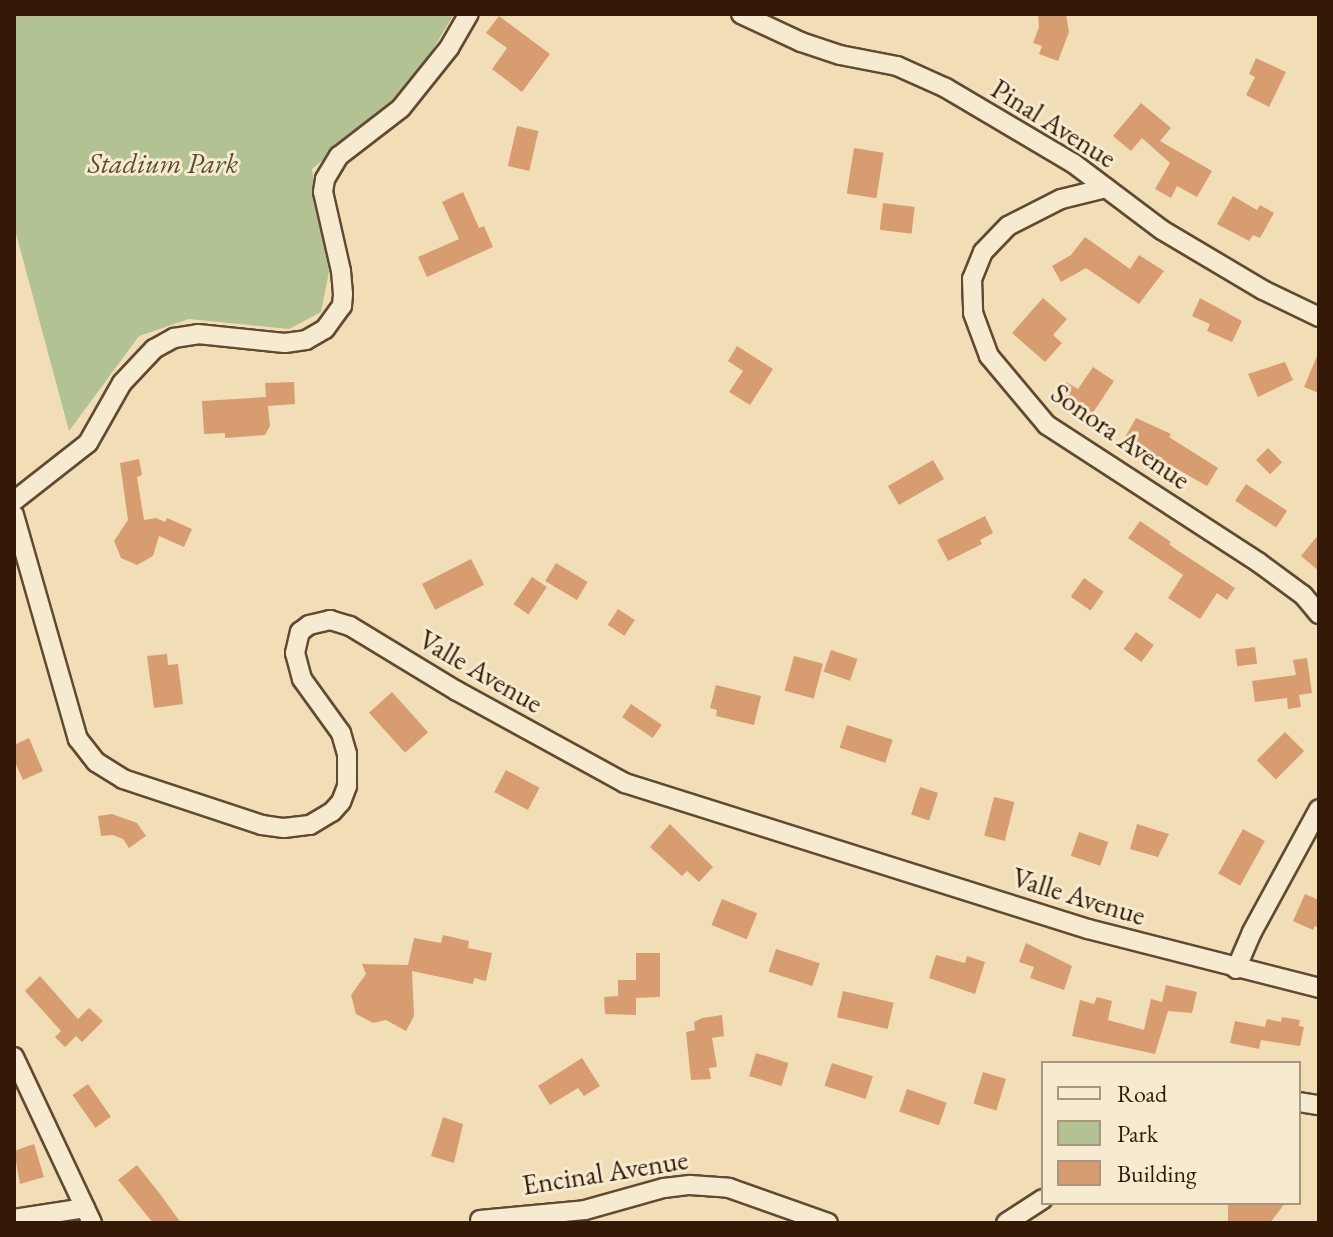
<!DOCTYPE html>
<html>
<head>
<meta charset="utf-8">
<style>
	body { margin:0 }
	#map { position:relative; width:1333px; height:1237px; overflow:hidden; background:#f1deb6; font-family:"EB Garamond",serif }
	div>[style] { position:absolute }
	.green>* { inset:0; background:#b3c293 }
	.building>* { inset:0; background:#d79d71; transform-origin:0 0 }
	.roads { filter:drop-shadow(2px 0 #624a32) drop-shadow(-2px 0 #624a32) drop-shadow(0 2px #624a32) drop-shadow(0 -2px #624a32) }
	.minor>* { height:18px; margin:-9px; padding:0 9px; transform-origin:9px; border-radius:9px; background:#f6ead0 }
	span { translate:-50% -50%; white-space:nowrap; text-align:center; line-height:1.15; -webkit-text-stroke:6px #f6ead0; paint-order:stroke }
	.street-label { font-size:28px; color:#331906 }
	.park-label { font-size:28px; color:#594c30; font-style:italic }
	.frame { position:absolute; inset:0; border:16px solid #331906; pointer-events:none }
	.legend { position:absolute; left:1041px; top:1061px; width:260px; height:144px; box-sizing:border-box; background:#f6ead0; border:2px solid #a8967f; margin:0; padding:10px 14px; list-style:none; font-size:24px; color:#331906 }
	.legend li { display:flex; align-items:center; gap:16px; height:40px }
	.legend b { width:40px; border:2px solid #a8967f }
</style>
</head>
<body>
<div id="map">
	<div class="green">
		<i style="clip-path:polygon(14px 14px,454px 14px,430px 54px,398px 95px,312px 169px,329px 272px,321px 312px,289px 329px,189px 319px,139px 336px,69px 431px,14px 226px)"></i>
	</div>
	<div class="building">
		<i style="clip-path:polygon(1038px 14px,1066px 14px,1069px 32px,1058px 61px,1039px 54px,1042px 46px,1033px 43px,1039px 27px)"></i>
		<i style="clip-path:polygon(499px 16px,550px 54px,522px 92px,492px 69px,507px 48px,486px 33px)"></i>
		<i style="clip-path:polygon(1256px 58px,1286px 72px,1269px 107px,1246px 95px,1255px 77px,1249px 74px)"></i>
		<i style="clip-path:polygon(1141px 103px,1171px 128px,1160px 141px,1212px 171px,1197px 197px,1177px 186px,1171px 198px,1155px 189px,1170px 163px,1142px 138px,1131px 151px,1113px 136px)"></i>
		<i style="left:517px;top:126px;width:22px;height:41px;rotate:13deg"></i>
		<i style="left:854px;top:148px;width:30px;height:46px;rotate:9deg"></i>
		<i style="clip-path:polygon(463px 192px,479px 228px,484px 226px,493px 247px,427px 277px,418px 257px,459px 239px,442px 202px)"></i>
		<i style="clip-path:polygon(1233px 196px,1257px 210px,1260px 205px,1274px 213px,1260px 238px,1253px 235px,1249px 241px,1217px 224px)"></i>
		<i style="left:883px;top:203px;width:32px;height:27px;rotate:7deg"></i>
		<i style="clip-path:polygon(1085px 237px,1130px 269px,1139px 255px,1164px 271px,1139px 304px,1086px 268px,1061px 282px,1052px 266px,1071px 255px)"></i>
		<i style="clip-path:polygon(1043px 298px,1067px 319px,1053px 335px,1062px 343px,1045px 362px,1012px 333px)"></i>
		<i style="clip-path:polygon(1200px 298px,1242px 321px,1232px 342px,1207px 331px,1210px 324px,1192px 316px)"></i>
		<i style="clip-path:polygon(737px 346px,773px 369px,750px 405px,729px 392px,743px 371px,728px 361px)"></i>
		<i style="clip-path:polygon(1319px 351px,1319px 393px,1304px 387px)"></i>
		<i style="clip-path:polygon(1285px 362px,1293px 380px,1258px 397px,1248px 374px)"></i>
		<i style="clip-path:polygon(1093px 367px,1114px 381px,1092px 414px,1057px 396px,1066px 382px,1078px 389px)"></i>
		<i style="clip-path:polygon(294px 382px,295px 404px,268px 406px,270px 426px,265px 435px,225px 438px,225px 433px,204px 434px,202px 401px,266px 397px,265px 383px)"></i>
		<i style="clip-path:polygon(1136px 418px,1171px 434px,1169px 437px,1218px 468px,1207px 486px,1124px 439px)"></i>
		<i style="left:1268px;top:448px;width:20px;height:17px;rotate:45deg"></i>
		<i style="clip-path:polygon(139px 459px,142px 475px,137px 477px,144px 520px,156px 518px,165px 522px,167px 518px,192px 529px,184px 547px,159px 536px,153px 556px,137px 565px,121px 558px,114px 541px,128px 520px,120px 463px)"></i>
		<i style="left:933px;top:460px;width:22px;height:52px;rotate:60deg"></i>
		<i style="left:1246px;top:484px;width:49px;height:20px;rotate:33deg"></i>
		<i style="clip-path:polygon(985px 516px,993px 533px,980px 540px,982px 544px,948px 561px,937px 540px)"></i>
		<i style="clip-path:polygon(1140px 521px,1171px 542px,1169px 544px,1174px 548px,1235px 588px,1227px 600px,1217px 593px,1200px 619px,1168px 598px,1183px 575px,1128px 538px)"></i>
		<i style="clip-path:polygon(1319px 534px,1319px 571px,1301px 556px)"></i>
		<i style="left:471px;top:559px;width:29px;height:55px;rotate:63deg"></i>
		<i style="left:556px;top:563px;width:37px;height:21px;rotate:31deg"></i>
		<i style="left:532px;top:577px;width:18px;height:33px;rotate:34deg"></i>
		<i style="left:1084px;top:578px;width:24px;height:23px;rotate:35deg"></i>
		<i style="left:618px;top:609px;width:20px;height:19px;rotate:33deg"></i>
		<i style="left:1136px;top:632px;width:22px;height:21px;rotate:36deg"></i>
		<i style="left:1255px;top:647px;width:17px;height:20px;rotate:83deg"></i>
		<i style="left:831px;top:650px;width:28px;height:23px;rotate:19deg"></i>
		<i style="clip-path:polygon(167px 654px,168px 665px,178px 664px,183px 704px,154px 708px,147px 656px)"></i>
		<i style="left:794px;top:656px;width:30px;height:36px;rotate:15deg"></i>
		<i style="clip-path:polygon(1307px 658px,1312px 693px,1299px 695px,1301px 707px,1288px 709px,1287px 698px,1255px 702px,1252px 681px,1296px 675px,1293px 660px)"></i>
		<i style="clip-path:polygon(716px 685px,761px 696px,754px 725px,716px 716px,717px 710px,710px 708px)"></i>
		<i style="left:392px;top:692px;width:54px;height:31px;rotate:48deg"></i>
		<i style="left:631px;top:704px;width:37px;height:16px;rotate:34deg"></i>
		<i style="left:847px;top:725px;width:48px;height:24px;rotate:18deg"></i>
		<i style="left:1285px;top:732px;width:27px;height:40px;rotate:45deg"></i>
		<i style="clip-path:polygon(29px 738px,43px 771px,23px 780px,14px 760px,14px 745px)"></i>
		<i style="left:506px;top:770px;width:38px;height:25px;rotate:28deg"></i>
		<i style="left:920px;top:787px;width:19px;height:29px;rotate:18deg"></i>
		<i style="left:994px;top:797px;width:21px;height:40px;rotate:14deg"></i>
		<i style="clip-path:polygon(112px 814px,137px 823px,146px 836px,129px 848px,123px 839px,113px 835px,101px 836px,98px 816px)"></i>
		<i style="clip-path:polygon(670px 824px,713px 867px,699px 882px,687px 871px,682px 876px,650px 847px)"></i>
		<i style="clip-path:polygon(1137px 824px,1169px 834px,1158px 857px,1130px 849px)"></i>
		<i style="left:1243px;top:829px;width:25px;height:51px;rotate:29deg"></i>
		<i style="left:1079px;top:832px;width:31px;height:25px;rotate:19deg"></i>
		<i style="clip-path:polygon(1305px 894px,1319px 900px,1319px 928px,1315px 926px,1313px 930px,1293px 921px)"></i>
		<i style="left:722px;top:899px;width:38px;height:28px;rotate:22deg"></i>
		<i style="clip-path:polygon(443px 935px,469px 941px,468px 948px,492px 953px,486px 981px,474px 978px,473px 984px,412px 971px,414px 1016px,406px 1031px,386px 1020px,373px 1023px,356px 1014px,351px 995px,366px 974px,362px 964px,408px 965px,414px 938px,441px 943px)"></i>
		<i style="clip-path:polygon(1026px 943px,1072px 966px,1064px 990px,1030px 978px,1034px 967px,1019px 962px)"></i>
		<i style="left:776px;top:949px;width:46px;height:24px;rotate:18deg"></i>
		<i style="clip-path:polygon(636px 953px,660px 953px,660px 997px,636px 998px,636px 1015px,605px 1014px,604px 997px,618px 996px,618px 980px,636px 980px)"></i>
		<i style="clip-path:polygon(936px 955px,965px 963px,967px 956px,985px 962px,975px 994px,929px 978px)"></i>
		<i style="clip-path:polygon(40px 976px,78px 1019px,89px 1008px,103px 1021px,82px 1042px,76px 1036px,65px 1047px,55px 1037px,61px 1031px,25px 991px)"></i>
		<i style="clip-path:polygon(1166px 985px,1197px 992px,1192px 1013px,1168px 1011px,1155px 1054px,1072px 1036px,1080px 1000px,1094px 1004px,1097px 997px,1112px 1001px,1108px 1020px,1144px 1030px,1151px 999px,1162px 1002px)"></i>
		<i style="left:843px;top:991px;width:52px;height:27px;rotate:13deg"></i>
		<i style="clip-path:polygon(722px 1015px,724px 1036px,712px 1038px,717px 1067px,709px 1068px,711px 1079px,691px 1080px,686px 1032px,695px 1030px,694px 1022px,702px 1018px)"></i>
		<i style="clip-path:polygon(1282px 1017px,1300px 1020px,1299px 1026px,1304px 1027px,1300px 1046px,1261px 1040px,1259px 1049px,1230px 1043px,1235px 1021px,1265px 1027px,1267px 1019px,1281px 1022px)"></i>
		<i style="left:756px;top:1053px;width:34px;height:24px;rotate:17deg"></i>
		<i style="clip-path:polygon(582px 1058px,600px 1086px,584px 1096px,578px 1088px,550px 1105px,538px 1086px)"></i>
		<i style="left:832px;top:1063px;width:43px;height:24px;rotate:18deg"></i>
		<i style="left:983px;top:1072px;width:24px;height:33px;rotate:17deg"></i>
		<i style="left:88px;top:1084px;width:40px;height:19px;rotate:55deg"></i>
		<i style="left:907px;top:1089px;width:42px;height:24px;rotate:19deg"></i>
		<i style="clip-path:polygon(443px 1117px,463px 1124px,454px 1163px,431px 1156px)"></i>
		<i style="clip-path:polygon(34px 1144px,44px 1177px,20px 1184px,14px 1151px)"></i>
		<i style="clip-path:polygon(137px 1165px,160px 1194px,181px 1223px,153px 1223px,118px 1180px)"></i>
		<i style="clip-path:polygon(1228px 1203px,1245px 1204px,1285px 1203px,1270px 1223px,1228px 1223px)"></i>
	</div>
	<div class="roads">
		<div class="minor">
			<i style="left:741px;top:14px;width:66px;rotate:25deg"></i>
			<i style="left:801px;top:42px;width:41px;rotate:18.4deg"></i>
			<i style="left:840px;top:55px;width:58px;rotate:10.9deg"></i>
			<i style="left:897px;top:66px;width:54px;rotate:24.2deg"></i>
			<i style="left:946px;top:88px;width:147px;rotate:30.6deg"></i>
			<i style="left:1073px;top:163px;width:111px;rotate:37deg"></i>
			<i style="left:1162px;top:230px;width:117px;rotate:30.7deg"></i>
			<i style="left:1263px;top:290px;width:62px;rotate:25.7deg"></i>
			<i style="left:1106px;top:188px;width:46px;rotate:166.3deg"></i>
			<i style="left:1061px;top:199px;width:59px;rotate:153deg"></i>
			<i style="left:1008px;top:226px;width:36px;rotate:134deg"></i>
			<i style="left:983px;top:252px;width:29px;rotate:112deg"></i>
			<i style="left:972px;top:279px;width:34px;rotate:88deg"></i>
			<i style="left:973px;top:313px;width:46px;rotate:69.6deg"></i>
			<i style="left:989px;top:356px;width:90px;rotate:50deg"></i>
			<i style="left:1047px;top:425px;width:252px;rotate:33deg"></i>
			<i style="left:1258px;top:562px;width:56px;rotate:36.3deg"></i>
			<i style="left:1303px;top:595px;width:25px;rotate:50deg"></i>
			<i style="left:14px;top:501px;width:94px;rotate:-38.1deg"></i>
			<i style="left:88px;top:443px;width:69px;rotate:-60.5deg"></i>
			<i style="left:122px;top:383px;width:47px;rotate:-46.7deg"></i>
			<i style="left:154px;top:349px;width:23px;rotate:-29deg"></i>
			<i style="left:174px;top:338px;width:24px;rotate:-9deg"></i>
			<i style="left:198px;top:334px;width:87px;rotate:5.9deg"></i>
			<i style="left:285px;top:343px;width:21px;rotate:-8deg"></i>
			<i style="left:306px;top:340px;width:22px;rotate:-30deg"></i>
			<i style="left:325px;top:329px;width:29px;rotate:-54deg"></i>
			<i style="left:342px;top:306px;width:12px;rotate:-85deg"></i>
			<i style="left:343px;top:294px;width:23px;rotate:-95deg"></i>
			<i style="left:341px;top:271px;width:81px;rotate:-102.8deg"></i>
			<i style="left:323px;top:192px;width:13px;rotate:-81deg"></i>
			<i style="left:325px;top:179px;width:27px;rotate:-59deg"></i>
			<i style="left:339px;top:156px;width:78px;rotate:-37.7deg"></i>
			<i style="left:401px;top:108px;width:77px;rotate:-51.3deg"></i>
			<i style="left:449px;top:48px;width:39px;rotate:-60deg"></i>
			<i style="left:14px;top:515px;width:233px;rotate:74.1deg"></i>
			<i style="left:78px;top:739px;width:29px;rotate:52deg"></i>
			<i style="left:96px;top:762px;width:32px;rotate:32deg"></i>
			<i style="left:123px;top:779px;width:146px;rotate:18.3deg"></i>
			<i style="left:262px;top:825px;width:22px;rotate:8deg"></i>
			<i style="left:284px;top:828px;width:26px;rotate:-7deg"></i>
			<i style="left:310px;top:825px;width:26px;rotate:-31deg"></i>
			<i style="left:332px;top:812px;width:13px;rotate:-48deg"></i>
			<i style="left:341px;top:802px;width:17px;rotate:-69deg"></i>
			<i style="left:347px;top:786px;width:32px;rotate:-90deg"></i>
			<i style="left:347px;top:754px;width:22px;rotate:-106deg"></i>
			<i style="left:341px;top:733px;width:67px;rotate:-125.8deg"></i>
			<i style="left:302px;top:679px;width:27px;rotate:-105deg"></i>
			<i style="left:295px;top:653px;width:22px;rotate:-77deg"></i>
			<i style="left:300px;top:632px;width:11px;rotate:-38deg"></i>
			<i style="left:309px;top:625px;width:22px;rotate:-13deg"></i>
			<i style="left:330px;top:620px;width:21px;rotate:17deg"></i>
			<i style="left:350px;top:626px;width:125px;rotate:31.3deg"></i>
			<i style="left:457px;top:691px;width:192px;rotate:28.7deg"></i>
			<i style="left:625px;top:783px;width:485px;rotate:17.5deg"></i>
			<i style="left:1088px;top:929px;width:238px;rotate:14.3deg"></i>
			<i style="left:1236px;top:969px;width:40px;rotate:-66.6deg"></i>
			<i style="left:1252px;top:932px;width:140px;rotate:-61.4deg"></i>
			<i style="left:14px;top:1057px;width:183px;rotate:64.8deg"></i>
			<i style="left:1299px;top:1102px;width:20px;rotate:9deg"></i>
			<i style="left:14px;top:1219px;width:72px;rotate:-8.8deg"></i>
			<i style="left:480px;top:1220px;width:105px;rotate:-5.4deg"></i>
			<i style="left:585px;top:1210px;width:82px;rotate:-15.6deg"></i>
			<i style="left:664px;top:1188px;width:26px;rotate:-7deg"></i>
			<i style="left:690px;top:1185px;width:39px;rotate:4deg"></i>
			<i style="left:729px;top:1188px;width:105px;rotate:19.5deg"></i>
			<i style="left:1006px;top:1223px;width:44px;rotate:-33deg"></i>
		</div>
	</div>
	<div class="street-label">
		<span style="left:1054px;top:123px;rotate:32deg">Pinal Avenue</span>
		<span style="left:1121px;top:436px;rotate:35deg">Sonora Avenue</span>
		<span style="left:481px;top:671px;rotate:30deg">Valle Avenue</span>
		<span style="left:1079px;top:896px;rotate:17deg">Valle Avenue</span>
		<span style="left:605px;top:1172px;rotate:-9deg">Encinal Avenue</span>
	</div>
	<div class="park-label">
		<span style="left:163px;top:163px">Stadium Park</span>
	</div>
	<div class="frame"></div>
	<ul class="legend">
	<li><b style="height:10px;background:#f6ead0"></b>Road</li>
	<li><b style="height:22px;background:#b3c293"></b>Park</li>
	<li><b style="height:22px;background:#d79d71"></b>Building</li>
	</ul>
</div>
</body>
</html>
